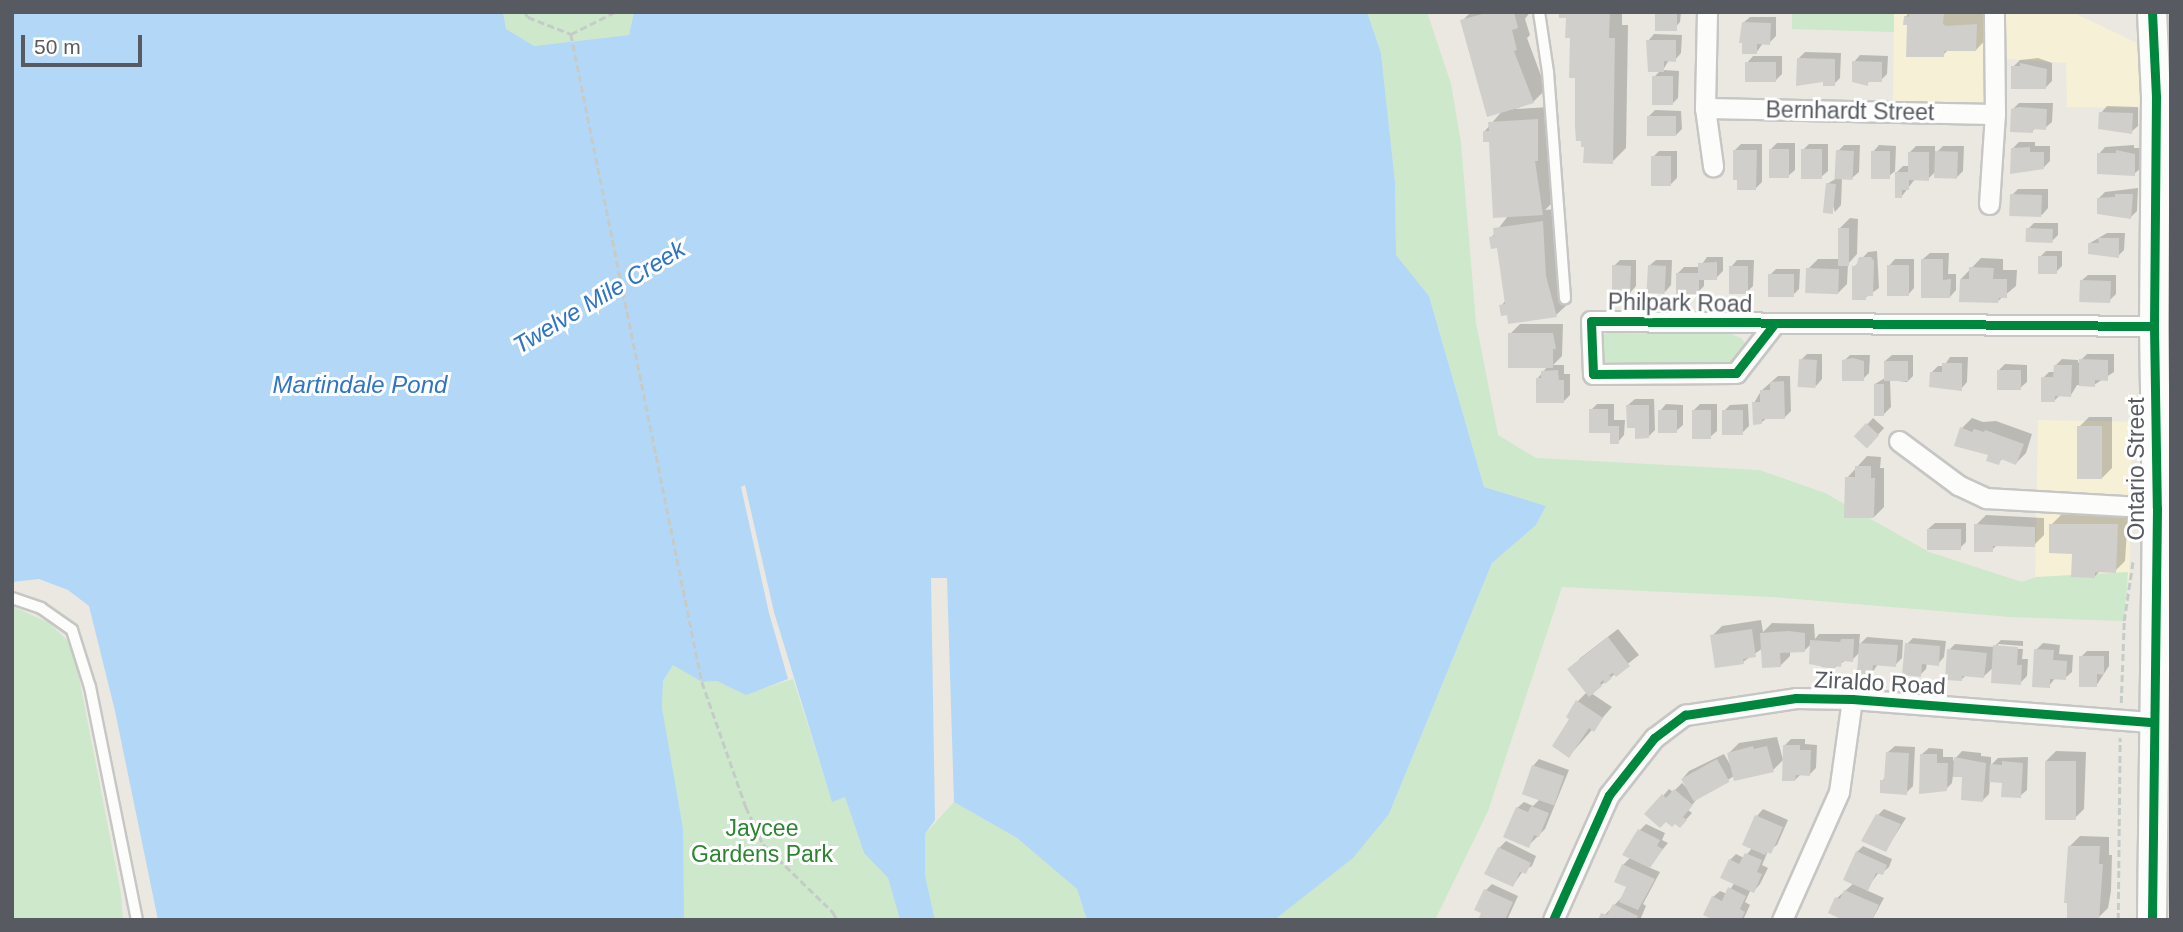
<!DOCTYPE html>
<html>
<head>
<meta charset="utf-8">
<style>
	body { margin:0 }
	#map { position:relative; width:2183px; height:932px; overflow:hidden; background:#eae8e0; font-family:Arial,sans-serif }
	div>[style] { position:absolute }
	.commercial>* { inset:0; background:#f6f0d7; transform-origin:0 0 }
	.green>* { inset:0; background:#cde8ca }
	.water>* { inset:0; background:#b3d7f6 }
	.shadow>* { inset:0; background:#0003; transform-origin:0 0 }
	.building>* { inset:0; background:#d1cfcb; transform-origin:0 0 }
	.path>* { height:2.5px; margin-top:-1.25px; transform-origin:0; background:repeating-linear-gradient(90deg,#c5ccc8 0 7px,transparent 0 10.5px) }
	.roads { filter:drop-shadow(2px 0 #c6c6c5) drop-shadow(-2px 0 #c6c6c5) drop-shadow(0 2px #c6c6c5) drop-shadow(0 -2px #c6c6c5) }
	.service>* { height:10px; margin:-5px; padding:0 5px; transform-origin:5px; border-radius:5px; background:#fcfcfa }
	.minor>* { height:19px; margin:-9.5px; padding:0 9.5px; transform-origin:9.5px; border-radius:9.5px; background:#fcfcfa }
	.secondary>* { height:28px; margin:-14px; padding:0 14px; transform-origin:14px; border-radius:14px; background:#fcfcfa }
	.cycleway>* { height:9px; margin:-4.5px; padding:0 4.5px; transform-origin:4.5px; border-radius:4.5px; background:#00873e }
	span { translate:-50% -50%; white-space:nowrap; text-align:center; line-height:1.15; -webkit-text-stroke:6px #fff; paint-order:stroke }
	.street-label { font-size:23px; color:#575b61 }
	.park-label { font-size:23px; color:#2b8531 }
	.water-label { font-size:24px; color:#3074c5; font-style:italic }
	.frame { position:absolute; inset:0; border:14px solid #575b61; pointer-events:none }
	.scale { position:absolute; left:21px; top:35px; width:121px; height:32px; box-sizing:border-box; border:4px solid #575b61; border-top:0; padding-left:9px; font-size:21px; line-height:24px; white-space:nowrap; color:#575b61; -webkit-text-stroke:5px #fff; paint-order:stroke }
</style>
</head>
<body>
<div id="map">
	<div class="commercial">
		<i style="clip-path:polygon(1894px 12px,2072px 12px,2137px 43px,2142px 108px,2067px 107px,2066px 63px,1991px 58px,1989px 108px,1893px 107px)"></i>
		<i style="left:2038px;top:420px;width:94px;height:157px;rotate:1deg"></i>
	</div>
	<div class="green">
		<i style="clip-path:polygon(503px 12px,634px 12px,629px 35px,534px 46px,506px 29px)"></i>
		<i style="clip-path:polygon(1367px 12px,1427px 12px,1451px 84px,1461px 143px,1476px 323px,1498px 435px,1536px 458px,1759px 470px,1825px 493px,1929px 552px,2022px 582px,2036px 577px,2128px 572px,2124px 621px,2011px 617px,1772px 597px,1562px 587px,1488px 811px,1435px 920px,1274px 920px,1389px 814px,1492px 563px,1536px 525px,1546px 506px,1484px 487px,1429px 296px,1396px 255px,1395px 182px,1381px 53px)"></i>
		<i style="clip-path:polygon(1792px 12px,1894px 12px,1894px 32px,1792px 29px)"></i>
		<i style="clip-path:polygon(1607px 333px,1731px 334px,1741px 338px,1747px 346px,1745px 364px,1597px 365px,1597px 339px)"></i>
		<i style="clip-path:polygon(12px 606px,49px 623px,67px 640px,76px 662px,121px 894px,123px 920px,12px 920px)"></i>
		<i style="clip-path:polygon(673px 664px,702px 682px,717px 681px,746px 694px,793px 679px,832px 801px,845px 797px,864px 853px,888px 878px,900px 920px,684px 920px,662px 708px,663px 682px)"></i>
		<i style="clip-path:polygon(954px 802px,1017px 838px,1077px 889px,1087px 920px,935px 920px,925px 875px,925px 834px)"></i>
	</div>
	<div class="water">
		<i style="clip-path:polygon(12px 12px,503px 12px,506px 29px,534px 46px,629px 35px,634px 12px,1367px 12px,1381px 53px,1395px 182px,1396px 255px,1429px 296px,1484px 487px,1546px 506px,1536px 525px,1492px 563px,1389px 814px,1353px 858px,1274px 920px,1087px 920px,1077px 889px,1017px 838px,954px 802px,947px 578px,931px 578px,935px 820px,925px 834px,925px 875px,935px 920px,900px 920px,888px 878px,864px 853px,845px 797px,832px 802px,774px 612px,745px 485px,741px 487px,769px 613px,788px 679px,746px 695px,717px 681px,702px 682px,673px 665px,663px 681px,662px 708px,683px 829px,684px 920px,158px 920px,115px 711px,89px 606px,68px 590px,39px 579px,12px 582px)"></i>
	</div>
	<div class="shadow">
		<i style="clip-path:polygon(1471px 12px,1530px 12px,1525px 19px,1530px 35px,1527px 38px,1546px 89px,1533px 102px,1515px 109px,1551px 107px,1551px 146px,1548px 149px,1555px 200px,1545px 210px,1556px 209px,1559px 262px,1570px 302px,1556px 315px,1508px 313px,1501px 306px,1506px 300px,1499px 246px,1491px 238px,1508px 216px,1491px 140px,1484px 132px,1503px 110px,1462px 21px)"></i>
		<i style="clip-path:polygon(1561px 12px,1622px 12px,1622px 25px,1628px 25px,1626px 148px,1612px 162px,1586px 145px,1572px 37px,1567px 17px)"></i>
		<i style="clip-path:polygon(1657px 12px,1681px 12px,1680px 22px,1674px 29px)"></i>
		<i style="clip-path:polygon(1910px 12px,1989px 12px,1989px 36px,1976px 50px,1949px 49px,1943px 55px,1908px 23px,1905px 17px)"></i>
		<i style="clip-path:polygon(1750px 17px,1776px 17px,1776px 36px,1769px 43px,1763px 43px,1756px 53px,1743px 23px)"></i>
		<i style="clip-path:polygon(1654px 34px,1682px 35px,1681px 53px,1675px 60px,1669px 60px,1663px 70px,1679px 71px,1678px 98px,1672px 104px,1654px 77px,1661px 70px,1648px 41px)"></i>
		<i style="clip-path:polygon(1805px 52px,1841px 53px,1840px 78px,1834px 84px,1824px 80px,1798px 59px)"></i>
		<i style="clip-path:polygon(1860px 55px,1888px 56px,1887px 74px,1881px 80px,1871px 80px,1867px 84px,1854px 62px)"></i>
		<i style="clip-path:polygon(1753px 56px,1782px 56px,1782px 74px,1776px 80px,1747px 63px)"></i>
		<i style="clip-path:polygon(2038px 58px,2052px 63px,2052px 81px,2046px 87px,2013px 67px,2020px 60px)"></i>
		<i style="clip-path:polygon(2019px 103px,2053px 103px,2052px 122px,2045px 128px,2036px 128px,2032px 131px,2012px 110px)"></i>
		<i style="clip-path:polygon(2107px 106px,2138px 107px,2138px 126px,2131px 132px,2101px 113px)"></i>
		<i style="clip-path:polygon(1655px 110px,1681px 111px,1682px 129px,1676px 135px,1648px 117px)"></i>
		<i style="clip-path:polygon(2019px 142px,2035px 142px,2035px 146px,2050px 146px,2050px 161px,2043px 168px,2012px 149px)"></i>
		<i style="clip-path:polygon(1777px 143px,1795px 143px,1795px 170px,1788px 176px,1770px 150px)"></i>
		<i style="clip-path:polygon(1741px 144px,1762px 144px,1762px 182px,1755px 189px,1735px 150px)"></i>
		<i style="clip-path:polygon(1809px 144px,1828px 144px,1828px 171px,1821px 177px,1803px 150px)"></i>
		<i style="clip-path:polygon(1844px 145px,1860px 145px,1859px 172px,1852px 178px,1842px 178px,1841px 205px,1835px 212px,1827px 184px,1837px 178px,1838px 151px)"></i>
		<i style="clip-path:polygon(1879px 145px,1896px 146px,1895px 171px,1888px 177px,1873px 152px)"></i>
		<i style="clip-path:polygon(2134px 145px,2134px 148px,2141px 148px,2141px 168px,2134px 174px,2099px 154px,2105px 147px)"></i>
		<i style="clip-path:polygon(1916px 146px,1935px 146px,1935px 154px,1943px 146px,1964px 146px,1963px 171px,1957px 177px,1937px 170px,1928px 179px,1915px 179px,1902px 196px,1897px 172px,1903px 166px,1910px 166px,1910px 152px)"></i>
		<i style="clip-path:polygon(1659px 151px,1677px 151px,1677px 178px,1670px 185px,1653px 157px)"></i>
		<i style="clip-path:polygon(2138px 188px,2137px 211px,2131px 217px,2099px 198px,2105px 192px)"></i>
		<i style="clip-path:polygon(2018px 189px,2048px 189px,2048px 208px,2042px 215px,2012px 195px)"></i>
		<i style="clip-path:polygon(1850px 218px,1858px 219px,1857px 254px,1848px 264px,1847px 284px,1837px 294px,1808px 269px,1818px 259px,1840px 259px,1840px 228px)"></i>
		<i style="clip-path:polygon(2034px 223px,2058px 223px,2058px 235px,2052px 241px,2028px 229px)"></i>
		<i style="clip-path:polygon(2107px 233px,2125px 233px,2124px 250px,2118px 256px,2090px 243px)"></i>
		<i style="clip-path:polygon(1877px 251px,1879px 288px,1865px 298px,1854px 267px,1868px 252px)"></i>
		<i style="clip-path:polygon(2046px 251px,2062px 251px,2062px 266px,2056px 272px,2040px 257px)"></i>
		<i style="clip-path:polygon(1930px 253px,1949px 253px,1948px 274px,1956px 274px,1956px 290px,1950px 297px,1923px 259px)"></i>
		<i style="clip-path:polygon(1707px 257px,1723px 257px,1723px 271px,1716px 278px,1704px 278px,1704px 286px,1698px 292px,1678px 273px,1684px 267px,1700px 267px)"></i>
		<i style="clip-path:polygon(1981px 258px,2003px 259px,2003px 270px,2017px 270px,2016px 286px,1998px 301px,1961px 279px)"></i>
		<i style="clip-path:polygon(1895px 259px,1914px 259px,1914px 288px,1908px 295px,1889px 266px)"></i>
		<i style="clip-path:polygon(1620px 260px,1636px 260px,1636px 286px,1630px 293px,1614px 266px)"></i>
		<i style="clip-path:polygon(1656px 260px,1672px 260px,1671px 285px,1665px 292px,1649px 266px)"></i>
		<i style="clip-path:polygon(1737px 260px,1754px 260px,1753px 286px,1747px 292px,1731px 267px)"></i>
		<i style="clip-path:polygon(1776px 269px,1800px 269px,1799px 289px,1793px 295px,1770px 275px)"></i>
		<i style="clip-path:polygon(2088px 275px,2116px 275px,2116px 294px,2109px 301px,2081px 281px)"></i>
		<i style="clip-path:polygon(1520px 324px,1563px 324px,1562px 356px,1553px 365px,1564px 365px,1564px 374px,1570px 374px,1570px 395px,1564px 401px,1537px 379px,1548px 366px,1510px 334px)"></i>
		<i style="clip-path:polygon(1807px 354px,1822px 354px,1822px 379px,1816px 386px,1801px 360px)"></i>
		<i style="clip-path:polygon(2087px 354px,2114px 354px,2114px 372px,2094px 385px,2077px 385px,2071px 395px,2060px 395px,2054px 401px,2043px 378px,2049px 372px,2055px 372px,2055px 366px,2062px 359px,2078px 360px,2078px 363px)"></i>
		<i style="clip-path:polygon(1850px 355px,1870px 355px,1869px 373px,1863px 379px,1844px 361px)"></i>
		<i style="clip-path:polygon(1892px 355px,1913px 355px,1913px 376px,1907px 382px,1890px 380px,1891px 407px,1884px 414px,1875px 384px,1885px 378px,1885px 361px)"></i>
		<i style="clip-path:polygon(1950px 357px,1968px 357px,1967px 382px,1961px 389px,1931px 373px,1938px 366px,1944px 366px)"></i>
		<i style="clip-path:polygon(2005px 364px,2027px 365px,2027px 382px,2020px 388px,1998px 371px)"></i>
		<i style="clip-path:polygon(1778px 376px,1790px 376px,1791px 411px,1785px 417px,1767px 418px,1762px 422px,1754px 403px,1761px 391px)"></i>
		<i style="clip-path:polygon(1635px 399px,1654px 399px,1655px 430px,1648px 437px,1628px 405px)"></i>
		<i style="clip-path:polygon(1597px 404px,1614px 404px,1614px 420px,1625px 420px,1624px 435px,1618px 442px,1591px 410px)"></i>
		<i style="clip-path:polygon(1666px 404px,1683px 405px,1683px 425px,1676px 431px,1660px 411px)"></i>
		<i style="clip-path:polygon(1700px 404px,1717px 404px,1717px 431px,1710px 437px,1694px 410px)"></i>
		<i style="clip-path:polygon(1748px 404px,1749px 426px,1742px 433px,1724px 411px,1730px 405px)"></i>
		<i style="clip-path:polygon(2089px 417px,2112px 417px,2112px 468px,2102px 478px,2079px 427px)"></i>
		<i style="left:1873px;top:418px;width:15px;height:25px;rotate:42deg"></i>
		<i style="clip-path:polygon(1972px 418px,1983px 422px,1996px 421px,2032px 434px,2026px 453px,2016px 463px,2003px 458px,1998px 463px,1962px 428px)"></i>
		<i style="clip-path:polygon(1867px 456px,1881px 457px,1880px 468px,1884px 468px,1884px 507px,1874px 517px,1847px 478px)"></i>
		<i style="clip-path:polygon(1986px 515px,2044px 518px,2044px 535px,2034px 545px,1997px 545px,1992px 550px,1976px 525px)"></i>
		<i style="clip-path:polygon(2061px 515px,2128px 515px,2125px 561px,2115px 571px,2100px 571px,2095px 576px,2051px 525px)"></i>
		<i style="clip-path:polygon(1935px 523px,1966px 523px,1966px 542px,1960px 548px,1928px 529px)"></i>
		<i style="clip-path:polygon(1761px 620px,1763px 632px,1772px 623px,1814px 624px,1815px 639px,1819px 634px,1860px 634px,1859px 645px,1867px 637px,1903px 640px,1902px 658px,1895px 665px,1878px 664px,1872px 673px,1860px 652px,1852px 660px,1846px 660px,1834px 668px,1822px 667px,1812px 643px,1805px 650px,1790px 651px,1790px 656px,1780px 666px,1763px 648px,1743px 662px,1712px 636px,1722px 626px)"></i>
		<i style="clip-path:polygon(1618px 629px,1639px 655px,1591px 693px,1612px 707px,1569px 756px,1572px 718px,1578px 701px,1587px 692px,1579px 659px)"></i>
		<i style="clip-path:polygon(1913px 638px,1946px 641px,1944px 657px,1938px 664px,1927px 663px,1926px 669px,1920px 675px,1907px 644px)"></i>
		<i style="clip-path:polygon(2001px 640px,2023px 641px,2023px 646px,1998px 644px,1998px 648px,2023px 649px,2022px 659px,2028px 659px,2027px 676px,2020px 683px,1994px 667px,1984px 676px,1966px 675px,1961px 680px,1949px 650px,1955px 644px,1994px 647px)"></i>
		<i style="clip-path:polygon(2043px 643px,2060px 645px,2059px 654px,2073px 655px,2072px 672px,2065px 678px,2056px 677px,2049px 686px,2036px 650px)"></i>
		<i style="clip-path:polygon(2087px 651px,2109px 651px,2109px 666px,2096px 686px,2081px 657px)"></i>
		<i style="clip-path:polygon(1777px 737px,1783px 760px,1773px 770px,1734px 776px,1697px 799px,1688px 810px,1692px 813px,1680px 826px,1663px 796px,1669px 789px,1673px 792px,1682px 783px,1689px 790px,1683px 778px,1689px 771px,1724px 754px,1731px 766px,1729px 753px,1739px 743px)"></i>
		<i style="clip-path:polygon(1791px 739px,1805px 739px,1805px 744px,1817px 745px,1816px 768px,1810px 774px,1801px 774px,1795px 780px,1785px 745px)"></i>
		<i style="clip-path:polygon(1895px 746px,1915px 747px,1913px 786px,1906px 793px,1882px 781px,1886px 776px,1888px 752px)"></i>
		<i style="clip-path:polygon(1929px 748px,1943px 749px,1943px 757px,1953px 757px,1953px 761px,1962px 751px,1981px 753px,1981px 756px,1991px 757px,1991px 765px,1998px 758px,2028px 757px,2027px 790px,2020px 796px,2003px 782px,1990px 781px,1989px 794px,1983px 800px,1964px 776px,1953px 775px,1952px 783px,1946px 789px,1922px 754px)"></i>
		<i style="clip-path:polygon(2056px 751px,2086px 752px,2084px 809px,2074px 819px,2046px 761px)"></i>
		<i style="clip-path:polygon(1539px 759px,1569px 770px,1545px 829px,1528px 846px,1517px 808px,1524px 802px,1533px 806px,1539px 800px,1533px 766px)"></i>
		<i style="clip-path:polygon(1763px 809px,1788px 820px,1777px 845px,1768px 851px,1762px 865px,1768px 868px,1760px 884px,1754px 891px,1751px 889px,1745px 902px,1750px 905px,1743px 920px,1718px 920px,1713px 897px,1720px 891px,1727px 894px,1735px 882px,1730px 860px,1736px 854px,1744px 858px,1753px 847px,1757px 816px)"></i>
		<i style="clip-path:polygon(1884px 809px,1906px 818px,1886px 850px,1878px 815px)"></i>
		<i style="clip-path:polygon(1646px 824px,1665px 833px,1662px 840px,1668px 843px,1648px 867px,1660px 872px,1643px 904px,1646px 906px,1640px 920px,1600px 920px,1624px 895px,1628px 886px,1623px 865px,1631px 857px,1640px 830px)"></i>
		<i style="clip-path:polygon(2080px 836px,2109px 837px,2109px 855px,2112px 855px,2111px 891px,2108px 908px,2098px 918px,2070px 846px)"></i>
		<i style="clip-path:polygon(1506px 841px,1536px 856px,1532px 866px,1523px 871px,1513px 885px,1499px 848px)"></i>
		<i style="clip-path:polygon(1863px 846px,1892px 859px,1889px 867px,1882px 873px,1879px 872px,1866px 890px,1884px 898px,1872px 920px,1837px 898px,1854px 883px,1857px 852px)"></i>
		<i style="clip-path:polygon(1492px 884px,1518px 896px,1507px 920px,1480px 920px,1486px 890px)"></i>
	</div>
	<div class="building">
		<i style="clip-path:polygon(1490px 12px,1514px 12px,1518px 28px,1512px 30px,1517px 50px,1514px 51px,1534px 103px,1487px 117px,1460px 20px)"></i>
		<i style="clip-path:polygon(1559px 12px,1610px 12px,1609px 38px,1615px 38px,1613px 164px,1583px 163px,1584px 147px,1581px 147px,1581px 141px,1576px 141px,1575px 126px,1575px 78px,1569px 78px,1570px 38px,1565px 38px,1566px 18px,1559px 18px)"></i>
		<i style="left:1655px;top:12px;width:22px;height:19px"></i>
		<i style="clip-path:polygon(1909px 12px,1944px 12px,1943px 24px,1946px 26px,1977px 24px,1976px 51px,1944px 51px,1944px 57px,1906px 57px,1907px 25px,1903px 25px,1904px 16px,1909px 17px)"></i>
		<i style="clip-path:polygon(1742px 22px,1771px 23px,1770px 45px,1757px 44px,1757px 54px,1742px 54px,1742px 43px,1739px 43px)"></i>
		<i style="clip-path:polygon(1646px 40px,1676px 40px,1676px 62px,1664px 61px,1664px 72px,1648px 72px)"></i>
		<i style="clip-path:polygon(1797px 58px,1835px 59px,1835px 86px,1823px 86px,1823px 82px,1796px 86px)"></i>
		<i style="clip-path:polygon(1852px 61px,1882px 62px,1882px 82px,1868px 82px,1868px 86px,1852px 82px)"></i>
		<i style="left:1745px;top:62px;width:31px;height:20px"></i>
		<i style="clip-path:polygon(2020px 63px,2047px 69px,2046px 89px,2011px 89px,2011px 66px,2020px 66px)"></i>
		<i style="left:1652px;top:76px;width:21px;height:29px"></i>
		<i style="clip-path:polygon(2019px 107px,2047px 109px,2046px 130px,2033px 129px,2033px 133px,2010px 132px,2011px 109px)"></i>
		<i style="clip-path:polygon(2099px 112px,2133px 113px,2132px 134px,2098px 129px)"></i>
		<i style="left:1647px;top:116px;width:29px;height:20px"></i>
		<i style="clip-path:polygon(1538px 119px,1538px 161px,1535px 161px,1543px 215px,1493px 218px,1489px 142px,1483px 142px,1483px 131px,1489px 131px,1488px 122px)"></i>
		<i style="clip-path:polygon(2030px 147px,2030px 152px,2044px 152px,2044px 169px,2010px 174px,2011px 148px)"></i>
		<i style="left:1769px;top:149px;width:20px;height:29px"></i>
		<i style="left:1801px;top:149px;width:21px;height:30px"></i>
		<i style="clip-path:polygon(1733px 150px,1757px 150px,1756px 190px,1737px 190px,1737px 180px,1733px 180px)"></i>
		<i style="left:1836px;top:150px;width:18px;height:29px;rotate:3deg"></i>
		<i style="clip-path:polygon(2116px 150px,2135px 154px,2135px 176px,2097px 174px,2097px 153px,2116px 153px)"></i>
		<i style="left:1871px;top:151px;width:19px;height:28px"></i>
		<i style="left:1935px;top:151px;width:23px;height:27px;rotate:2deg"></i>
		<i style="clip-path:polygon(1908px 152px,1929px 152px,1929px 181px,1909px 180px,1909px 190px,1902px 190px,1902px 198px,1895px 198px,1895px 172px,1908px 172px)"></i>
		<i style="left:1651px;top:156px;width:20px;height:30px"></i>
		<i style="left:1826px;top:183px;width:10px;height:30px;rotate:6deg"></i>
		<i style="left:2010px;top:194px;width:32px;height:22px;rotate:2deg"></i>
		<i style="clip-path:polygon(2115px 194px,2133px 194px,2131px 219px,2097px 214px,2097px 198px,2115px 197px)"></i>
		<i style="clip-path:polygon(1543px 221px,1546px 276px,1557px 317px,1508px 324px,1507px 315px,1501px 316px,1499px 305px,1505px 304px,1497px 248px,1491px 249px,1489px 237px,1494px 236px,1493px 228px)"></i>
		<i style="left:1838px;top:228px;width:11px;height:38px"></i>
		<i style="left:2026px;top:228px;width:27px;height:14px;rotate:2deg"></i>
		<i style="clip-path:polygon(2098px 238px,2119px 238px,2119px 258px,2088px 254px,2088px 243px,2099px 243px)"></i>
		<i style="left:2038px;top:256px;width:19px;height:18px"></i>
		<i style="clip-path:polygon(1859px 257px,1871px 257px,1874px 261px,1873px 296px,1866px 296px,1866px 300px,1852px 300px,1852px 266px,1856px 266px)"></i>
		<i style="clip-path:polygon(1921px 259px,1943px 259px,1943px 280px,1951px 279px,1950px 298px,1921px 298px)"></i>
		<i style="clip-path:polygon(1717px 262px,1717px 280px,1699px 280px,1699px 294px,1676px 294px,1676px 273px,1698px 273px,1698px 263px)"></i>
		<i style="clip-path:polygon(1612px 265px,1631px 266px,1630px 295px,1612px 292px)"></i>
		<i style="left:1648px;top:265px;width:18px;height:28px;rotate:3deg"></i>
		<i style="left:1887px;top:265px;width:22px;height:31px"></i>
		<i style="left:1729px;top:266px;width:19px;height:28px"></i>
		<i style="clip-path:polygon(1969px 267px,1994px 268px,1993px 279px,2007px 279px,2007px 298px,1999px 298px,1998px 303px,1959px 302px,1960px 279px,1969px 279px)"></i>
		<i style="left:1806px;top:268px;width:33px;height:25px;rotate:2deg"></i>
		<i style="left:1768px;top:274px;width:26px;height:23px"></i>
		<i style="left:2080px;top:280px;width:31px;height:22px;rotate:2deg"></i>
		<i style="clip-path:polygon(1508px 333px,1553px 333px,1556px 349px,1553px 349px,1553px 368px,1508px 368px)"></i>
		<i style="clip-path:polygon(1853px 358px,1864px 361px,1864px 381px,1842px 381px,1842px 360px)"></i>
		<i style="left:1799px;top:359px;width:18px;height:28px;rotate:3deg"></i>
		<i style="clip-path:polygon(2079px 359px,2108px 360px,2108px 381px,2095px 380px,2095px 387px,2079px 386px)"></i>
		<i style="left:1884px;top:361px;width:24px;height:20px"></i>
		<i style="clip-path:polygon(1942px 363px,1962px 363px,1962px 391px,1929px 387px,1930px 372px,1942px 372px)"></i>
		<i style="clip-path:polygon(2054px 365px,2072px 365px,2071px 397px,2055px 396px,2055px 402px,2041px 402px,2041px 377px,2053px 377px)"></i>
		<i style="clip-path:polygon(1558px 370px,1559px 380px,1564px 380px,1564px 403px,1536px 403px,1536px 378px,1541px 378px,1541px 371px)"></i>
		<i style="left:1997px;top:370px;width:24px;height:20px"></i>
		<i style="clip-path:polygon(1784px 381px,1785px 419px,1762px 419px,1762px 424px,1753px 425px,1752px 402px,1760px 402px,1760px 390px,1770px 390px,1770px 382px)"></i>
		<i style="left:1874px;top:384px;width:10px;height:32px"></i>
		<i style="clip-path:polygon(1626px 405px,1649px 405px,1649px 438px,1635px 439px,1635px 428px,1627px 428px)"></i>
		<i style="clip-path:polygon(1589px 409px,1608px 409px,1608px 426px,1619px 426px,1619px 444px,1610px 444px,1610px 433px,1589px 433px)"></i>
		<i style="left:1658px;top:410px;width:19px;height:23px"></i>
		<i style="left:1692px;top:410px;width:19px;height:29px"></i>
		<i style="left:1722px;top:410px;width:21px;height:25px"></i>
		<i style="left:1866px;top:423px;width:18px;height:18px;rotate:43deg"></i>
		<i style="left:2077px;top:426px;width:25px;height:53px"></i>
		<i style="clip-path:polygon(1960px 427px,1972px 432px,1974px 429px,1984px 432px,1985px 430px,2024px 444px,2016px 465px,2001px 459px,1999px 465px,1986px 461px,1988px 455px,1954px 446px)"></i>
		<i style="clip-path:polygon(1855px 466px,1871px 466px,1871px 478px,1875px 478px,1874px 518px,1844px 518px,1845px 477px,1855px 477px)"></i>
		<i style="clip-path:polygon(1974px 524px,2035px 527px,2035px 547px,1993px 546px,1993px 552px,1974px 552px)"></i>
		<i style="clip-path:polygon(2049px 524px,2118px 524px,2116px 573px,2095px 572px,2095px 578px,2071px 577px,2072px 554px,2049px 553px)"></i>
		<i style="left:1927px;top:529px;width:34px;height:21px"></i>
		<i style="clip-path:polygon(1752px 629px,1756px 657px,1743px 659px,1744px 664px,1715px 668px,1710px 635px)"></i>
		<i style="clip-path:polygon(1789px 631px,1805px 633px,1805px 652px,1780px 653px,1781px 667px,1762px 668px,1760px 633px)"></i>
		<i style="clip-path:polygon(1608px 637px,1630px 666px,1616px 677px,1613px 673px,1609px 675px,1612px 678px,1605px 684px,1603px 680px,1600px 683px,1602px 686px,1589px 697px,1567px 669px)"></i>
		<i style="clip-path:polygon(1841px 639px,1854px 639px,1853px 662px,1842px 661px,1841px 667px,1835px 666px,1835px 669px,1809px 664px,1810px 640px,1840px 642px)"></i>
		<i style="clip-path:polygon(1859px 643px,1898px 645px,1896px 667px,1873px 665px,1872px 675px,1857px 673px)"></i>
		<i style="clip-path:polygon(1905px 643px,1940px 646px,1939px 666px,1922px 664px,1921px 677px,1902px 675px)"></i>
		<i style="clip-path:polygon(1993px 645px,2018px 647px,2017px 665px,2022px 665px,2021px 685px,1991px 683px)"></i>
		<i style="clip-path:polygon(1947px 649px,1987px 653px,1984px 678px,1962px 676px,1962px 681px,1945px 680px)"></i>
		<i style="clip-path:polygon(2034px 649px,2054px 650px,2053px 660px,2067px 661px,2066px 680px,2050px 679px,2050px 688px,2032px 687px)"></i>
		<i style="clip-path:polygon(2079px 656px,2104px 656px,2104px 675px,2097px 674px,2097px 687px,2079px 687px)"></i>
		<i style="clip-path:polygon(1576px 700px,1603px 718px,1594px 732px,1589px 728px,1569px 758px,1552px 746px,1569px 719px,1566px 717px)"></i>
		<i style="clip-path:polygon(1783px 745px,1800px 745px,1800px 750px,1811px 750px,1810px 776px,1796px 775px,1795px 781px,1782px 781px)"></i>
		<i style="clip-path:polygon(1753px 746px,1754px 749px,1767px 746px,1774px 772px,1734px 781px,1727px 753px)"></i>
		<i style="clip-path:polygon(1886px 752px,1909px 753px,1907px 795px,1880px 793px,1880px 780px,1884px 780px)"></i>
		<i style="clip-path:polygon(1920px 754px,1937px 754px,1937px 763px,1948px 763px,1947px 791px,1919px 794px)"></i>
		<i style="clip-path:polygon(1954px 757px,1986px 763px,1983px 802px,1961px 800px,1962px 777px,1953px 777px)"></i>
		<i style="left:1717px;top:759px;width:26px;height:41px;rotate:61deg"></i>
		<i style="clip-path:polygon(2002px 761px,2023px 763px,2021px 798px,2001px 797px,2002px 783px,1989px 782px,1990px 764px,2002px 765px)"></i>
		<i style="left:2045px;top:761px;width:31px;height:59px"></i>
		<i style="left:1532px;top:765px;width:34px;height:31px;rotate:19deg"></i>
		<i style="clip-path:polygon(1674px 789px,1693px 805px,1683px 817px,1687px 820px,1680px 828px,1675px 824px,1672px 827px,1666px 822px,1660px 828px,1644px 814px,1662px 794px,1666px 798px)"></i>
		<i style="clip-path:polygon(1531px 806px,1549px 813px,1539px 837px,1534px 835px,1529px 848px,1503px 837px,1516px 807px,1528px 812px)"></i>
		<i style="clip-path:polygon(1876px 814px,1901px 824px,1886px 852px,1861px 841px)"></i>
		<i style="clip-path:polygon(1755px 815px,1783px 827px,1771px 854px,1767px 852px,1765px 855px,1742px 845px)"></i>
		<i style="clip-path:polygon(1638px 829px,1660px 840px,1657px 846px,1663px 849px,1650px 868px,1622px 855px)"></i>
		<i style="clip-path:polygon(2068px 846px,2100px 846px,2099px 864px,2103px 864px,2099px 920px,2067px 919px,2067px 903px,2064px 903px)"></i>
		<i style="clip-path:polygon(1498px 847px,1531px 863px,1526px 874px,1520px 872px,1513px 887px,1484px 874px)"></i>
		<i style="clip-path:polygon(1856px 851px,1887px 865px,1883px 875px,1876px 873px,1868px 891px,1843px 880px)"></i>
		<i style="clip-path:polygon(1745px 853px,1762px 860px,1757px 872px,1762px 874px,1754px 893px,1720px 878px,1729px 859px,1739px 864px)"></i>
		<i style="clip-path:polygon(1622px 864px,1655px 879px,1638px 910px,1619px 902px,1626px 887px,1614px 882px)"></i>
		<i style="clip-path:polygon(1728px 887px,1746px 896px,1740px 909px,1745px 912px,1741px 920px,1714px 920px,1703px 915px,1712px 896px,1722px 901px)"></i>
		<i style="clip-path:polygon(1484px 889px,1513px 902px,1505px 920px,1478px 920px,1481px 913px,1474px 910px)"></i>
		<i style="clip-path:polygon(1844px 890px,1879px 905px,1872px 920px,1843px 920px,1828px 913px,1835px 897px,1840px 899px)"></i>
		<i style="clip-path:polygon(1613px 904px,1638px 916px,1636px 920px,1598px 920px,1601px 913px,1607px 915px)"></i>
	</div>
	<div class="path">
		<i style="left:525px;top:12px;width:6px;rotate:59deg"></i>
		<i style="left:528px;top:17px;width:46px;rotate:21.6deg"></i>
		<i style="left:571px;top:34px;width:49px;rotate:-26.6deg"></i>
		<i style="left:571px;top:34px;width:661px;rotate:78.57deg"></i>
		<i style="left:702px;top:682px;width:133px;rotate:70.6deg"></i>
		<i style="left:746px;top:807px;width:41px;rotate:65.3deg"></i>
		<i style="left:763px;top:844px;width:98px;rotate:44.2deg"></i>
		<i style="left:833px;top:912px;width:9px;rotate:63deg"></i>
		<i style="left:2121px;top:703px;width:82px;rotate:-87.9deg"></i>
		<i style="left:2124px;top:621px;width:62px;rotate:-81.6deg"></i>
		<i style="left:2118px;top:920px;width:182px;rotate:-89.4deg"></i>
	</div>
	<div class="roads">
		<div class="service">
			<i style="left:1539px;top:12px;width:61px;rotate:81.5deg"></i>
			<i style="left:1548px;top:72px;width:227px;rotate:85.7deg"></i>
			<i style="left:12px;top:598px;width:31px;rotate:19deg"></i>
			<i style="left:41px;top:608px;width:38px;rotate:35deg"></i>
			<i style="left:72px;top:630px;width:60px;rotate:72.5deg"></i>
			<i style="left:90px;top:687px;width:238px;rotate:78.6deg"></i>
		</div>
		<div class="minor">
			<i style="left:1707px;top:12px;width:96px;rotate:91.2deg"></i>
			<i style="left:1705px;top:108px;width:59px;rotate:82.1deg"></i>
			<i style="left:1705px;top:108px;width:290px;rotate:1.2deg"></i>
			<i style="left:1989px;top:204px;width:90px;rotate:-86.2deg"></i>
			<i style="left:1995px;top:114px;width:102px;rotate:-90.6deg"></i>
			<i style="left:1775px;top:323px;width:63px;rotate:128deg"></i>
			<i style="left:1736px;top:373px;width:143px;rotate:179.6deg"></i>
			<i style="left:1593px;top:374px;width:53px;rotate:-92.2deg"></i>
			<i style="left:1591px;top:321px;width:563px;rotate:0.51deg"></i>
			<i style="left:1899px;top:441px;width:74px;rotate:36.7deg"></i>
			<i style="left:1958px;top:485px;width:31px;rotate:25deg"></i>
			<i style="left:1986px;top:498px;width:171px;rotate:3.3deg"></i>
			<i style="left:1553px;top:920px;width:137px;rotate:-65.9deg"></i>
			<i style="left:1609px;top:795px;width:73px;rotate:-51.7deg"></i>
			<i style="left:1654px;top:738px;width:39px;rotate:-37deg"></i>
			<i style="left:1685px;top:715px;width:112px;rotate:-8.7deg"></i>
			<i style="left:1796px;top:698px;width:56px;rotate:1deg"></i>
			<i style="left:1852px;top:699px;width:302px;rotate:4.4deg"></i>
			<i style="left:1782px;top:920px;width:140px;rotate:-66deg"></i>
			<i style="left:1839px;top:792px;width:94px;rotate:-82deg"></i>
		</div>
		<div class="secondary">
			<i style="left:2152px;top:12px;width:85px;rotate:87.3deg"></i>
			<i style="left:2156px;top:97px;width:229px;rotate:90.5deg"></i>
			<i style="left:2154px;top:326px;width:182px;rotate:89.1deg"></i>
			<i style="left:2157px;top:508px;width:412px;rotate:90.7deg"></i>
		</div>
	</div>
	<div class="cycleway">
		<i style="left:2152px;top:12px;width:85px;rotate:87.3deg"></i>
		<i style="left:2156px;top:97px;width:229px;rotate:90.5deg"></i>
		<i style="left:2154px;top:326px;width:182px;rotate:89.1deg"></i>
		<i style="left:2157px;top:508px;width:412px;rotate:90.7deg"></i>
		<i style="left:1775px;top:323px;width:63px;rotate:128deg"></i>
		<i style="left:1736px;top:373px;width:143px;rotate:179.6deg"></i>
		<i style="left:1593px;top:374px;width:53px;rotate:-92.2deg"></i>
		<i style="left:1591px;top:321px;width:563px;rotate:0.51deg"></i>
		<i style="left:1553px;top:920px;width:137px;rotate:-65.9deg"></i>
		<i style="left:1609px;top:795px;width:73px;rotate:-51.7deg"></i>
		<i style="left:1654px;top:738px;width:39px;rotate:-37deg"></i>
		<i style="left:1685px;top:715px;width:112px;rotate:-8.7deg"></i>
		<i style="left:1796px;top:698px;width:56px;rotate:1deg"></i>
		<i style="left:1852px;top:699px;width:302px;rotate:4.4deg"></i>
	</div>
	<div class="street-label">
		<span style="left:1850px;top:111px;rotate:1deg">Bernhardt Street</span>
		<span style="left:1680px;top:303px;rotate:1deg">Philpark Road</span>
		<span style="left:2136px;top:469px;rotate:-90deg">Ontario Street</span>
		<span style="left:1880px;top:683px;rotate:3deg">Ziraldo Road</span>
	</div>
	<div class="park-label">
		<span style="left:762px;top:841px">Jaycee<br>Gardens Park</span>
	</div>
	<div class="water-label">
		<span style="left:599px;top:297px;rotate:-31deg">Twelve Mile Creek</span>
		<span style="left:360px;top:385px">Martindale Pond</span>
	</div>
	<div class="frame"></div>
	<div class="scale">50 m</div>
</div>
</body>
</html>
